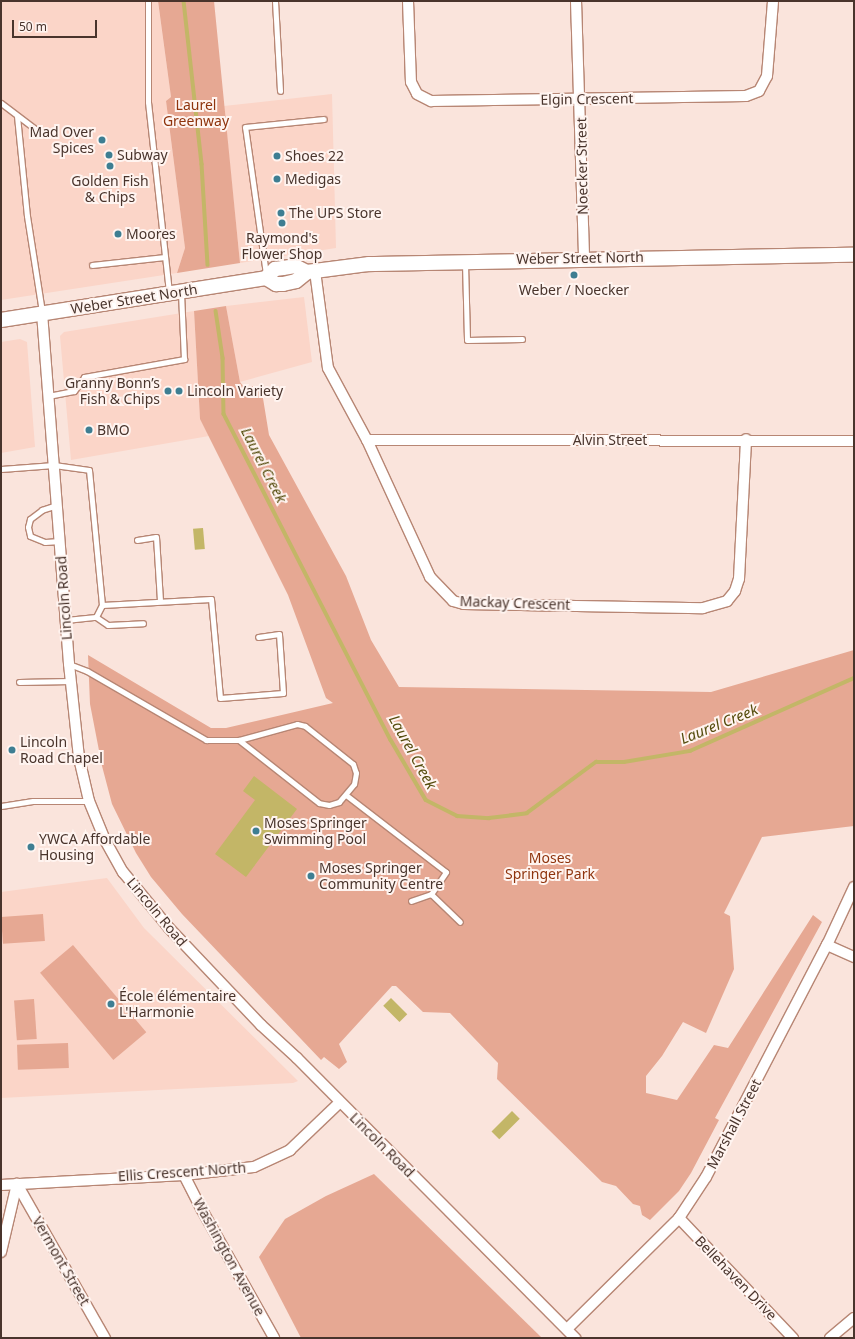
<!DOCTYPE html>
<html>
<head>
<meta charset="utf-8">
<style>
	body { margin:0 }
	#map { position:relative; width:855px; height:1339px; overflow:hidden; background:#fae4dc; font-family:"Noto Sans",sans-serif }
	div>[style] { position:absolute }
	.built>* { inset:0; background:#fbd5c8 }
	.green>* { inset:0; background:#e6a893; transform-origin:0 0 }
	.water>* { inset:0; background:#c3b667; transform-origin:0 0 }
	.stream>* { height:3.5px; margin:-1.75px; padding:0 1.75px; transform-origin:1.75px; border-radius:1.75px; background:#c3b667 }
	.roads { filter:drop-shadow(1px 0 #b78674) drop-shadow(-1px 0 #b78674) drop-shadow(0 1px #b78674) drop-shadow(0 -1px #b78674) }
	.service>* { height:5px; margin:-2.5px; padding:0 2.5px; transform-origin:2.5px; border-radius:2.5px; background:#fff }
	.minor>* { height:10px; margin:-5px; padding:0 5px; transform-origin:5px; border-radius:5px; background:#fff }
	.secondary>* { height:14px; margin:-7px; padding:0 7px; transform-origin:7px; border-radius:7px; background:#fff }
	.dots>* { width:11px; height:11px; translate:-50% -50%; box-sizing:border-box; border:2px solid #fff4f0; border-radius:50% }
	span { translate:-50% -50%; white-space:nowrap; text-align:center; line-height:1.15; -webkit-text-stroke:4px #fff4f0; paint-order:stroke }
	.street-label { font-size:14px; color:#49342c }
	.park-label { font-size:14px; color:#8f340d }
	.poi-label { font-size:14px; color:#49342c }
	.right { translate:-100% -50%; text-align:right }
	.left { translate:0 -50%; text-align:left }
	.water-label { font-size:15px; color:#554c0d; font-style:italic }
	.frame { position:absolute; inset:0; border:2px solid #49342c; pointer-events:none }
	.scale { position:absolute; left:12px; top:20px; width:85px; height:18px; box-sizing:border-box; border:2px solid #49342c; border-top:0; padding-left:5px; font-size:12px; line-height:14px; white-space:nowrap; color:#49342c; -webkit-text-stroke:3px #fff4f0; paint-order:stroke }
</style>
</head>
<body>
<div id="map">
	<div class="built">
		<i style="clip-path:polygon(1px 1px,163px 1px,158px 2px,171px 97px,166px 101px,185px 248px,177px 273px,1px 300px)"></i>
		<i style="clip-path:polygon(332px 94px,336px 248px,240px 263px,224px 106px)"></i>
		<i style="clip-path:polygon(304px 297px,312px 362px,240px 382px,226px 306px)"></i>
		<i style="clip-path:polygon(194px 311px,200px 418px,209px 436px,71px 460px,60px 336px,64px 332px)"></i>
		<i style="clip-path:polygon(20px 339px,27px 342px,35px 447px,1px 453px,1px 342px)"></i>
		<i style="clip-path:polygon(107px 878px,144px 928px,298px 1081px,293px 1083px,1px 1098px,1px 892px)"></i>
	</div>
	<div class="green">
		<i style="clip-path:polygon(158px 1px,214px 1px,240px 263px,177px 273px,185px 248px,166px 101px,171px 97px)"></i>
		<i style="clip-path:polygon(226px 306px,240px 382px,243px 386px,261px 386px,269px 435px,346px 576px,371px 640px,399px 687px,711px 692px,854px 650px,854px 826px,762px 837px,724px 913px,730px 916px,734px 969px,706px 1033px,683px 1022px,662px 1056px,646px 1076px,646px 1093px,677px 1100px,714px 1045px,728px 1048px,813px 915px,822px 922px,715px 1118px,719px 1120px,691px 1173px,679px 1191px,650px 1220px,642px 1215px,640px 1206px,633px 1204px,616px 1186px,602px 1182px,497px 1079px,498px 1063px,450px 1013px,423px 1012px,396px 986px,392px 986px,339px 1044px,347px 1062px,339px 1069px,324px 1057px,321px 1060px,182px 914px,151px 877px,136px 853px,112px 804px,102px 766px,90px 704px,88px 655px,211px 728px,226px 728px,333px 703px,326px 698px,288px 595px,200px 419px,194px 311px)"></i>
		<i style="left:43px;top:914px;width:27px;height:42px;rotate:86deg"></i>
		<i style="left:73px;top:945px;width:114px;height:43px;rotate:50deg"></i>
		<i style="left:34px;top:999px;width:40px;height:20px;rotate:86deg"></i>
		<i style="left:68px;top:1043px;width:25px;height:51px;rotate:88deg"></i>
		<i style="clip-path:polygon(374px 1174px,542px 1338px,301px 1338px,259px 1257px,285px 1219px,326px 1196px)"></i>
	</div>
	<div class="water">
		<i style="left:203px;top:528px;width:21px;height:10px;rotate:85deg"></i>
		<i style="clip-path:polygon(254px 776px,297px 809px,246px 877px,215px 854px,255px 800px,243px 791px)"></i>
		<i style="left:391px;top:998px;width:23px;height:11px;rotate:45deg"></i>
		<i style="left:512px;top:1111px;width:11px;height:29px;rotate:45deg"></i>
	</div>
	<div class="stream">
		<i style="left:184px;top:1px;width:164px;rotate:83.7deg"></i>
		<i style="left:202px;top:164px;width:101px;rotate:86.6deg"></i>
		<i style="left:216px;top:311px;width:48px;rotate:81.5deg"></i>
		<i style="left:223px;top:358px;width:56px;rotate:89deg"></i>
		<i style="left:224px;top:414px;width:366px;rotate:62.9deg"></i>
		<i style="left:391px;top:740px;width:69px;rotate:59.7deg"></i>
		<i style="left:426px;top:800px;width:35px;rotate:27deg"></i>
		<i style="left:457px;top:816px;width:32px;rotate:4deg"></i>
		<i style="left:489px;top:818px;width:38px;rotate:-7deg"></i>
		<i style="left:527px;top:813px;width:86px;rotate:-36.5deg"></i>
		<i style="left:596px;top:762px;width:28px"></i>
		<i style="left:624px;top:762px;width:67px;rotate:-9.5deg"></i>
		<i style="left:690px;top:751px;width:180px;rotate:-24deg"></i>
	</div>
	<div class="roads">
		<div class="service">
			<i style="left:148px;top:1px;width:101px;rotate:90deg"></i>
			<i style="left:148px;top:102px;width:192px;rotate:83.7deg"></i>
			<i style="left:275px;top:1px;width:90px;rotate:86.8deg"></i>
			<i style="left:1px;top:103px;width:48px;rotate:37.3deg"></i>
			<i style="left:17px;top:116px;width:100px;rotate:84.3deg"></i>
			<i style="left:27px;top:216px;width:97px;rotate:81.1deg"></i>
			<i style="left:465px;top:263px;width:77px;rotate:88.5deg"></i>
			<i style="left:467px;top:340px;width:55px;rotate:-1deg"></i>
			<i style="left:92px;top:265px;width:73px;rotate:-6.3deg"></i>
			<i style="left:266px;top:274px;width:148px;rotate:-98.1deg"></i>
			<i style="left:245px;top:127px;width:79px;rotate:-5.8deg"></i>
			<i style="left:48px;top:396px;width:26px;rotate:-11deg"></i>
			<i style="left:74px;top:391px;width:17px;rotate:-54deg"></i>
			<i style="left:84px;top:377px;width:102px;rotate:-10.2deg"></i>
			<i style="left:184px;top:359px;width:66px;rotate:-92.6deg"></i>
			<i style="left:1px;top:469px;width:53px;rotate:-4.3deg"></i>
			<i style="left:54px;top:465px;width:35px;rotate:8deg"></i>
			<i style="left:89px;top:470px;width:136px;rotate:84.5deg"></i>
			<i style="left:102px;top:605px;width:13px;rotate:117deg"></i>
			<i style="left:57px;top:505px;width:16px;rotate:162deg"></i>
			<i style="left:42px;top:510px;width:15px;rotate:143deg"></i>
			<i style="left:30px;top:519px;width:8px;rotate:104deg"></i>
			<i style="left:28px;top:527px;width:9px;rotate:77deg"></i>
			<i style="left:30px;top:536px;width:16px;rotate:22deg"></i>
			<i style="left:45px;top:542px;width:15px;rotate:-4deg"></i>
			<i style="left:137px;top:540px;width:19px;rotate:-9deg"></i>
			<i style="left:156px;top:537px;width:64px;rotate:86.4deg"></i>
			<i style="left:102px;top:605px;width:109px;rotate:-3.2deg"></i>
			<i style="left:211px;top:599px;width:99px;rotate:84.8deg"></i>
			<i style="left:220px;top:698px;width:63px;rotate:-4.5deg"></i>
			<i style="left:283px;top:693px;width:59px;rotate:-93.9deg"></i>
			<i style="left:279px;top:634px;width:21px;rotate:172deg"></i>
			<i style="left:66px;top:620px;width:30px;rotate:-6deg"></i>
			<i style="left:96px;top:617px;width:14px;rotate:34deg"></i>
			<i style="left:108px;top:625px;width:35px;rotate:-3deg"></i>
			<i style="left:69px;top:664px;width:19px;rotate:21deg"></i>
			<i style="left:87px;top:671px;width:138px;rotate:30.1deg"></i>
			<i style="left:206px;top:740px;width:33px"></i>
			<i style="left:239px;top:740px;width:60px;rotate:-15.4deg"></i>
			<i style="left:297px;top:724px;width:8px;rotate:14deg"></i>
			<i style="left:305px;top:726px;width:61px;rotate:38.4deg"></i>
			<i style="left:353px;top:764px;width:9px;rotate:72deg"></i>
			<i style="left:356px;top:773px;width:11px;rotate:100deg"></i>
			<i style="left:354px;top:784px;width:23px;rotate:130deg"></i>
			<i style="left:339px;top:802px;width:10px;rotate:163deg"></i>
			<i style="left:329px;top:805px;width:10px;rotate:-169deg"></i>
			<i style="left:319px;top:803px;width:102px;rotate:-141.8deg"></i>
			<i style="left:19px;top:682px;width:52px;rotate:-1.1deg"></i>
			<i style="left:346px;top:795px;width:126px;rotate:37.6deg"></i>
			<i style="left:446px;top:872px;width:27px;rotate:124deg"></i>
			<i style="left:431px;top:894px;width:21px;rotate:161deg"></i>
			<i style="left:1px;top:806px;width:32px;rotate:-9deg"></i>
			<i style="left:33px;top:801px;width:56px"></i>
			<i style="left:431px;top:894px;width:40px;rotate:44deg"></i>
		</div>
		<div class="minor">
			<i style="left:408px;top:1px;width:81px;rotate:87.9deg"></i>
			<i style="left:411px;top:82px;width:13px;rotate:63deg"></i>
			<i style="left:417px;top:94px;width:16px;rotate:27deg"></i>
			<i style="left:431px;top:101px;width:315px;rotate:-0.9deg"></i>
			<i style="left:746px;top:96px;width:14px;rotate:-21deg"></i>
			<i style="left:759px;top:91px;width:17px;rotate:-62deg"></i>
			<i style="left:767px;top:76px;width:75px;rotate:-85.4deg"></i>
			<i style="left:576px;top:1px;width:257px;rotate:88.2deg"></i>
			<i style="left:315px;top:271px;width:98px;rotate:82.4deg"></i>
			<i style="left:328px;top:368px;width:82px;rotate:61.6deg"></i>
			<i style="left:367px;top:440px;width:151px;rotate:65.3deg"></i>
			<i style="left:430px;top:577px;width:33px;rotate:46deg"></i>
			<i style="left:453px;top:601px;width:11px;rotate:15deg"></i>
			<i style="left:464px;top:604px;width:239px;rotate:1deg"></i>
			<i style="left:703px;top:608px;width:25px;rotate:-16deg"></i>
			<i style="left:727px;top:601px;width:13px;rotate:-51deg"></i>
			<i style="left:735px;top:591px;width:13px;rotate:-72deg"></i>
			<i style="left:739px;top:579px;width:140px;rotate:-87.1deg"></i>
			<i style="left:42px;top:313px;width:352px;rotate:85.6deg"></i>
			<i style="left:69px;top:664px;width:95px;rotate:83.9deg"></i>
			<i style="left:79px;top:758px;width:44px;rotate:76.9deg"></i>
			<i style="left:89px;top:801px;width:42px;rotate:67.7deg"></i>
			<i style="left:105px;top:840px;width:37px;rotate:61deg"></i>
			<i style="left:123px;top:872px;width:72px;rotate:50.6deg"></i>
			<i style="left:169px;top:928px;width:134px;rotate:46.5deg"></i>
			<i style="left:261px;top:1025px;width:49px;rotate:42.5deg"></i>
			<i style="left:297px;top:1058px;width:395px;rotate:45.2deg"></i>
			<i style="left:367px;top:440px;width:487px;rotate:0.1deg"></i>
			<i style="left:827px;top:945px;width:30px;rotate:24deg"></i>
			<i style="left:184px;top:1175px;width:39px;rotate:63deg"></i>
			<i style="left:202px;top:1210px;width:147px;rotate:60.6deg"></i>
			<i style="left:17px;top:1184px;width:177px;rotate:60.3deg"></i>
			<i style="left:1px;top:1185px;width:183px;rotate:-3.1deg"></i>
			<i style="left:184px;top:1175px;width:70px;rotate:-6.5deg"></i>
			<i style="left:254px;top:1167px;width:40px;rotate:-25deg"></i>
			<i style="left:290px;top:1150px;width:69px;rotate:-43.8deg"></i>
			<i style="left:679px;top:1218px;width:166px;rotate:46.5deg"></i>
			<i style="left:1px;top:1252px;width:70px;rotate:-76.8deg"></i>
			<i style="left:567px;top:1329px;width:158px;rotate:-44.7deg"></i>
			<i style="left:679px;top:1218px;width:49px;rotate:-56.6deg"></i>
			<i style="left:706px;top:1177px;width:262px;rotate:-62.5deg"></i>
			<i style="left:827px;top:945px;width:64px;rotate:-65deg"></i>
			<i style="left:830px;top:1338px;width:31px;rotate:-40deg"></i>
		</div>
		<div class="secondary">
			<i style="left:266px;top:278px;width:13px;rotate:-45deg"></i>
			<i style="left:275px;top:269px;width:8px;rotate:-7deg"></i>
			<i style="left:283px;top:268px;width:12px;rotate:-9deg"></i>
			<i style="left:295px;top:266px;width:13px;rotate:27deg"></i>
			<i style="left:1px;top:320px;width:268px;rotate:-9deg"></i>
			<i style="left:266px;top:278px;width:12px;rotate:31deg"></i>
			<i style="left:276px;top:284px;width:7px"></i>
			<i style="left:283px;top:284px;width:13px;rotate:-13deg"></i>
			<i style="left:296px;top:281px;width:14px;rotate:-39deg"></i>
			<i style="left:307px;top:272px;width:63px;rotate:-7.4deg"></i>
			<i style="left:369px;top:264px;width:485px;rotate:-1.1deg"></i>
		</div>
	</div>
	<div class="dots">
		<i style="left:102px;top:140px;background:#3e7e92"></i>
		<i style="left:109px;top:155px;background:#3e7e92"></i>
		<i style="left:277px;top:156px;background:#3e7e92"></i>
		<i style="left:110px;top:166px;background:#3e7e92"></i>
		<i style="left:277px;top:179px;background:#3e7e92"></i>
		<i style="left:281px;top:213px;background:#3e7e92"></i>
		<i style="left:282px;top:223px;background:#3e7e92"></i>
		<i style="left:118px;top:234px;background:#3e7e92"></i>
		<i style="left:574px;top:275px;background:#3e7e92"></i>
		<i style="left:168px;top:391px;background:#3e7e92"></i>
		<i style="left:179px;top:391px;background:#3e7e92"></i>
		<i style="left:89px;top:430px;background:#3e7e92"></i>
		<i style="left:12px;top:750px;background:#3e7e92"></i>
		<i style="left:256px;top:831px;background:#3e7e92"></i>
		<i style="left:31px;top:847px;background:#3e7e92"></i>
		<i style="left:311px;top:876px;background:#3e7e92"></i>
		<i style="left:111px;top:1004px;background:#3e7e92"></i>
	</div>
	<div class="street-label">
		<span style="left:587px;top:99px;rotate:-1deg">Elgin Crescent</span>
		<span style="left:582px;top:166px;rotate:-91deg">Noecker Street</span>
		<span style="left:580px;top:258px;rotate:-1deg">Weber Street North</span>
		<span style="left:134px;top:299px;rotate:-9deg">Weber Street North</span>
		<span style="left:610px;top:440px">Alvin Street</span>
		<span style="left:64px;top:598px;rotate:-94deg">Lincoln Road</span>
		<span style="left:515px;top:603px;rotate:2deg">Mackay Crescent</span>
		<span style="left:157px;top:912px;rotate:50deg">Lincoln Road</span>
		<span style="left:734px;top:1124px;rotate:-62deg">Marshall Street</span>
		<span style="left:382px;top:1145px;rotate:45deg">Lincoln Road</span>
		<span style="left:182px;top:1172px;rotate:-4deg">Ellis Crescent North</span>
		<span style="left:229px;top:1257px;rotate:61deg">Washington Avenue</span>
		<span style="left:61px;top:1261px;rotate:60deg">Vermont Street</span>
		<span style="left:736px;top:1278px;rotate:46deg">Bellehaven Drive</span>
	</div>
	<div class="park-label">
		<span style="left:196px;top:113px">Laurel<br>Greenway</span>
		<span style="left:550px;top:866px">Moses<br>Springer Park</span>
	</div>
	<div class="poi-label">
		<span class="right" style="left:94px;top:140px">Mad Over<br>Spices</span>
		<span class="left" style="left:117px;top:155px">Subway</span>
		<span class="left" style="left:285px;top:156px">Shoes 22</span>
		<span class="left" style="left:285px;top:179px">Medigas</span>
		<span style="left:110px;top:189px">Golden Fish<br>&amp; Chips</span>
		<span class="left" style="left:289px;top:213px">The UPS Store</span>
		<span class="left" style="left:126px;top:234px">Moores</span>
		<span style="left:282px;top:246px">Raymond's<br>Flower Shop</span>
		<span style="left:574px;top:290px">Weber / Noecker</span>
		<span class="right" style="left:160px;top:391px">Granny Bonn’s<br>Fish &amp; Chips</span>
		<span class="left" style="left:187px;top:391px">Lincoln Variety</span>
		<span class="left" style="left:97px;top:430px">BMO</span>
		<span class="left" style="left:20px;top:750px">Lincoln<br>Road Chapel</span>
		<span class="left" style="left:264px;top:831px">Moses Springer<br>Swimming Pool</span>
		<span class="left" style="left:39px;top:847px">YWCA Affordable<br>Housing</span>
		<span class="left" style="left:319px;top:876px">Moses Springer<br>Community Centre</span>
		<span class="left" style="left:119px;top:1004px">École élémentaire<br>L'Harmonie</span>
	</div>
	<div class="water-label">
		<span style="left:264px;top:465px;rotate:63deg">Laurel Creek</span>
		<span style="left:719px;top:724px;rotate:-22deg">Laurel Creek</span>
		<span style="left:413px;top:752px;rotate:61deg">Laurel Creek</span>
	</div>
	<div class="frame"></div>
	<div class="scale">50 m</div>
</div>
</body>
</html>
